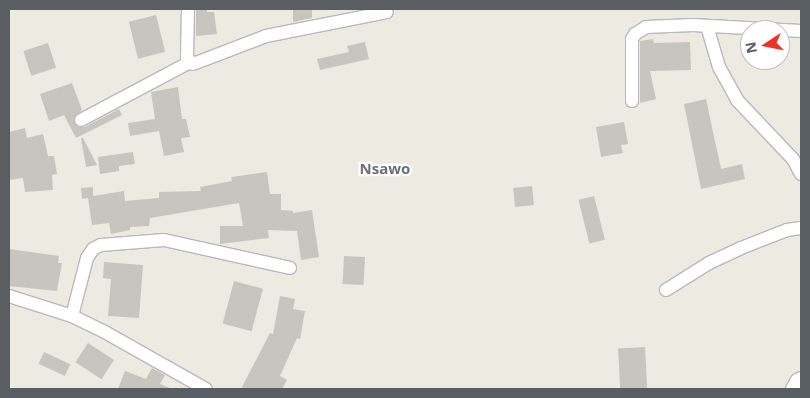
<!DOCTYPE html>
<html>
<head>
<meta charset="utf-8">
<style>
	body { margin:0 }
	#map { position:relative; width:810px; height:398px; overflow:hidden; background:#edeae1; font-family:"Noto Sans",sans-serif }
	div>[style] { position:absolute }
	.building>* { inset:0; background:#c8c5be; transform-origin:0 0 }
	.roads { filter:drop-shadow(1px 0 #b6b9be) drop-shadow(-1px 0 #b6b9be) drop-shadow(0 1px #b6b9be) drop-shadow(0 -1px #b6b9be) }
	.minor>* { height:12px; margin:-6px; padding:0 6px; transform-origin:6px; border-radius:6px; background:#fff }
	span { translate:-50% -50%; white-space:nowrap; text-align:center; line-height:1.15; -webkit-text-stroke:4.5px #fff; paint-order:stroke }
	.quarter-label { font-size:15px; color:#6a7074; font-weight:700 }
	.frame { position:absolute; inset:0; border:10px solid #595e62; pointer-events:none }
	.north { position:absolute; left:740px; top:20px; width:50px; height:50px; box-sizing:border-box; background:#fff; border:1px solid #bdbfc0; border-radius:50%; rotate:259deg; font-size:14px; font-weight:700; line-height:20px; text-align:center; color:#595e62 }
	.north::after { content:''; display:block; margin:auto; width:18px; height:22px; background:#ee3226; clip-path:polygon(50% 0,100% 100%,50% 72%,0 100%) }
</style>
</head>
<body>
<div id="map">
	<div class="building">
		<i style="clip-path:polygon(196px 9px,207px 9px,207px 12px,214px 12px,217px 34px,196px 36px)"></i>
		<i style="clip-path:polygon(293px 9px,312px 9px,312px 18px,293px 22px)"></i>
		<i style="left:156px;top:15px;width:38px;height:28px;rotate:76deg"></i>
		<i style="clip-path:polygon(653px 39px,654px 43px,690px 42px,691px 70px,650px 71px,656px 99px,640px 103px,640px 41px)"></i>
		<i style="clip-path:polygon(365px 42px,369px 59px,320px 70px,317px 59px,349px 52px,347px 46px)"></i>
		<i style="left:48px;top:43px;width:26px;height:26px;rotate:72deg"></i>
		<i style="clip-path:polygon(72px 83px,82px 110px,73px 119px,77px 127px,85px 127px,119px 109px,122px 115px,76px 138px,64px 115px,49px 121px,40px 94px)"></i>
		<i style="clip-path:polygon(178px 87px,182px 119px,186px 119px,190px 137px,181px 138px,184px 152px,164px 156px,159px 131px,130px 136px,128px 123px,155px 119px,151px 92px)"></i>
		<i style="clip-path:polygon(706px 99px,721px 169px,742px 164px,745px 179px,701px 189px,684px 104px)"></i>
		<i style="clip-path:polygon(624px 122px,628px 144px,621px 145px,623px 153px,601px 157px,596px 127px)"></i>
		<i style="clip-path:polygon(25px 128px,27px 138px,43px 134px,48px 156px,54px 156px,57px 174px,52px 175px,53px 190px,25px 192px,23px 178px,9px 180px,9px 132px)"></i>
		<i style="clip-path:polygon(81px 138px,83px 138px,97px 165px,86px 167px)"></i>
		<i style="clip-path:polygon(133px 152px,135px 164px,119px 166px,119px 171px,100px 174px,98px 157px)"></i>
		<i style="clip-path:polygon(267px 172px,270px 194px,281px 194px,281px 210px,293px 211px,293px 213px,312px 210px,319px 257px,301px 260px,297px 231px,268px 230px,269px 238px,220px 244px,220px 226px,243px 226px,239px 203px,150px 218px,149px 226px,130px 227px,130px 230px,111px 234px,109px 223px,92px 225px,88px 198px,82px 199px,81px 188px,93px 187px,93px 196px,124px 191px,125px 201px,159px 198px,159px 192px,201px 191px,200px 187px,232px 181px,231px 177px)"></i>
		<i style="left:532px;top:186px;width:19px;height:19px;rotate:84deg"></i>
		<i style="left:594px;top:196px;width:45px;height:16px;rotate:76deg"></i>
		<i style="clip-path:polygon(9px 249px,59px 256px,58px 263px,62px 263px,57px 291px,9px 286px)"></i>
		<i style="left:344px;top:256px;width:21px;height:28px;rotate:3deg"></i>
		<i style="clip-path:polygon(104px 262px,143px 265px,139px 318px,108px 316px,111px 279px,103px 278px)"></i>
		<i style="left:234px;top:281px;width:30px;height:44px;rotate:15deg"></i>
		<i style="clip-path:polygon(280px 296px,295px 299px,293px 309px,305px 311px,300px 339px,297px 338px,280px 376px,287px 380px,282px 389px,241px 389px,270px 333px,273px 334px)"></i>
		<i style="left:88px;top:343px;width:31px;height:23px;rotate:33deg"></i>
		<i style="left:645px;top:347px;width:42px;height:27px;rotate:87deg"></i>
		<i style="left:44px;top:352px;width:29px;height:13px;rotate:25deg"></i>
		<i style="clip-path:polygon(152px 368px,165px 375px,160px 384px,172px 389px,118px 389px,125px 371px,146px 379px)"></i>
	</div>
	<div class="roads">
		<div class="minor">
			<i style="left:188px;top:9px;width:49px;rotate:91.2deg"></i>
			<i style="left:187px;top:58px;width:8px;rotate:45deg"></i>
			<i style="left:193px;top:64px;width:78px;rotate:-21deg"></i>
			<i style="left:266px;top:36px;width:123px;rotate:-11.2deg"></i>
			<i style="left:707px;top:26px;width:43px;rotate:73.7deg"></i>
			<i style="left:719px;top:67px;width:38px;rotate:61deg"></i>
			<i style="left:737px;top:100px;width:81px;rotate:46.5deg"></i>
			<i style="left:793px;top:159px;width:17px;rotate:62deg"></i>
			<i style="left:632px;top:101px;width:62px;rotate:-90deg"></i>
			<i style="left:632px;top:39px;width:6px;rotate:-59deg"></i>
			<i style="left:635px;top:34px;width:13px;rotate:-32deg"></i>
			<i style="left:646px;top:27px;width:47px;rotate:-2.4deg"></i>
			<i style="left:693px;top:25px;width:108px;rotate:3.2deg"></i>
			<i style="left:81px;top:120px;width:123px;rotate:-28deg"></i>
			<i style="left:666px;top:290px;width:51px;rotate:-32.1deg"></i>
			<i style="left:709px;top:263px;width:35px;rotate:-25deg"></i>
			<i style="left:741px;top:248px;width:49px;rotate:-21.4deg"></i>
			<i style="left:787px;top:230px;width:14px;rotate:-8deg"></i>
			<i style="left:9px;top:296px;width:66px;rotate:17.6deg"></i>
			<i style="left:72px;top:316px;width:34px;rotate:26deg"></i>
			<i style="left:103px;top:331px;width:118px;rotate:29.4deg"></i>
			<i style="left:72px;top:316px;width:60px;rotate:-75.5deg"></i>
			<i style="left:87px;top:258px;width:11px;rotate:-56deg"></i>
			<i style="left:93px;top:249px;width:9px;rotate:-27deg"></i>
			<i style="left:101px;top:245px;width:63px;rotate:-4.5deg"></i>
			<i style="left:164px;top:240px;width:129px;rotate:12.5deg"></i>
			<i style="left:792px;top:389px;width:10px;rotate:-61deg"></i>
			<i style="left:797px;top:380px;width:4px;rotate:-27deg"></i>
		</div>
	</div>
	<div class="quarter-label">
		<span style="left:385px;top:169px">Nsawo</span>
	</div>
	<div class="frame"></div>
	<div class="north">N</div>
</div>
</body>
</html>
